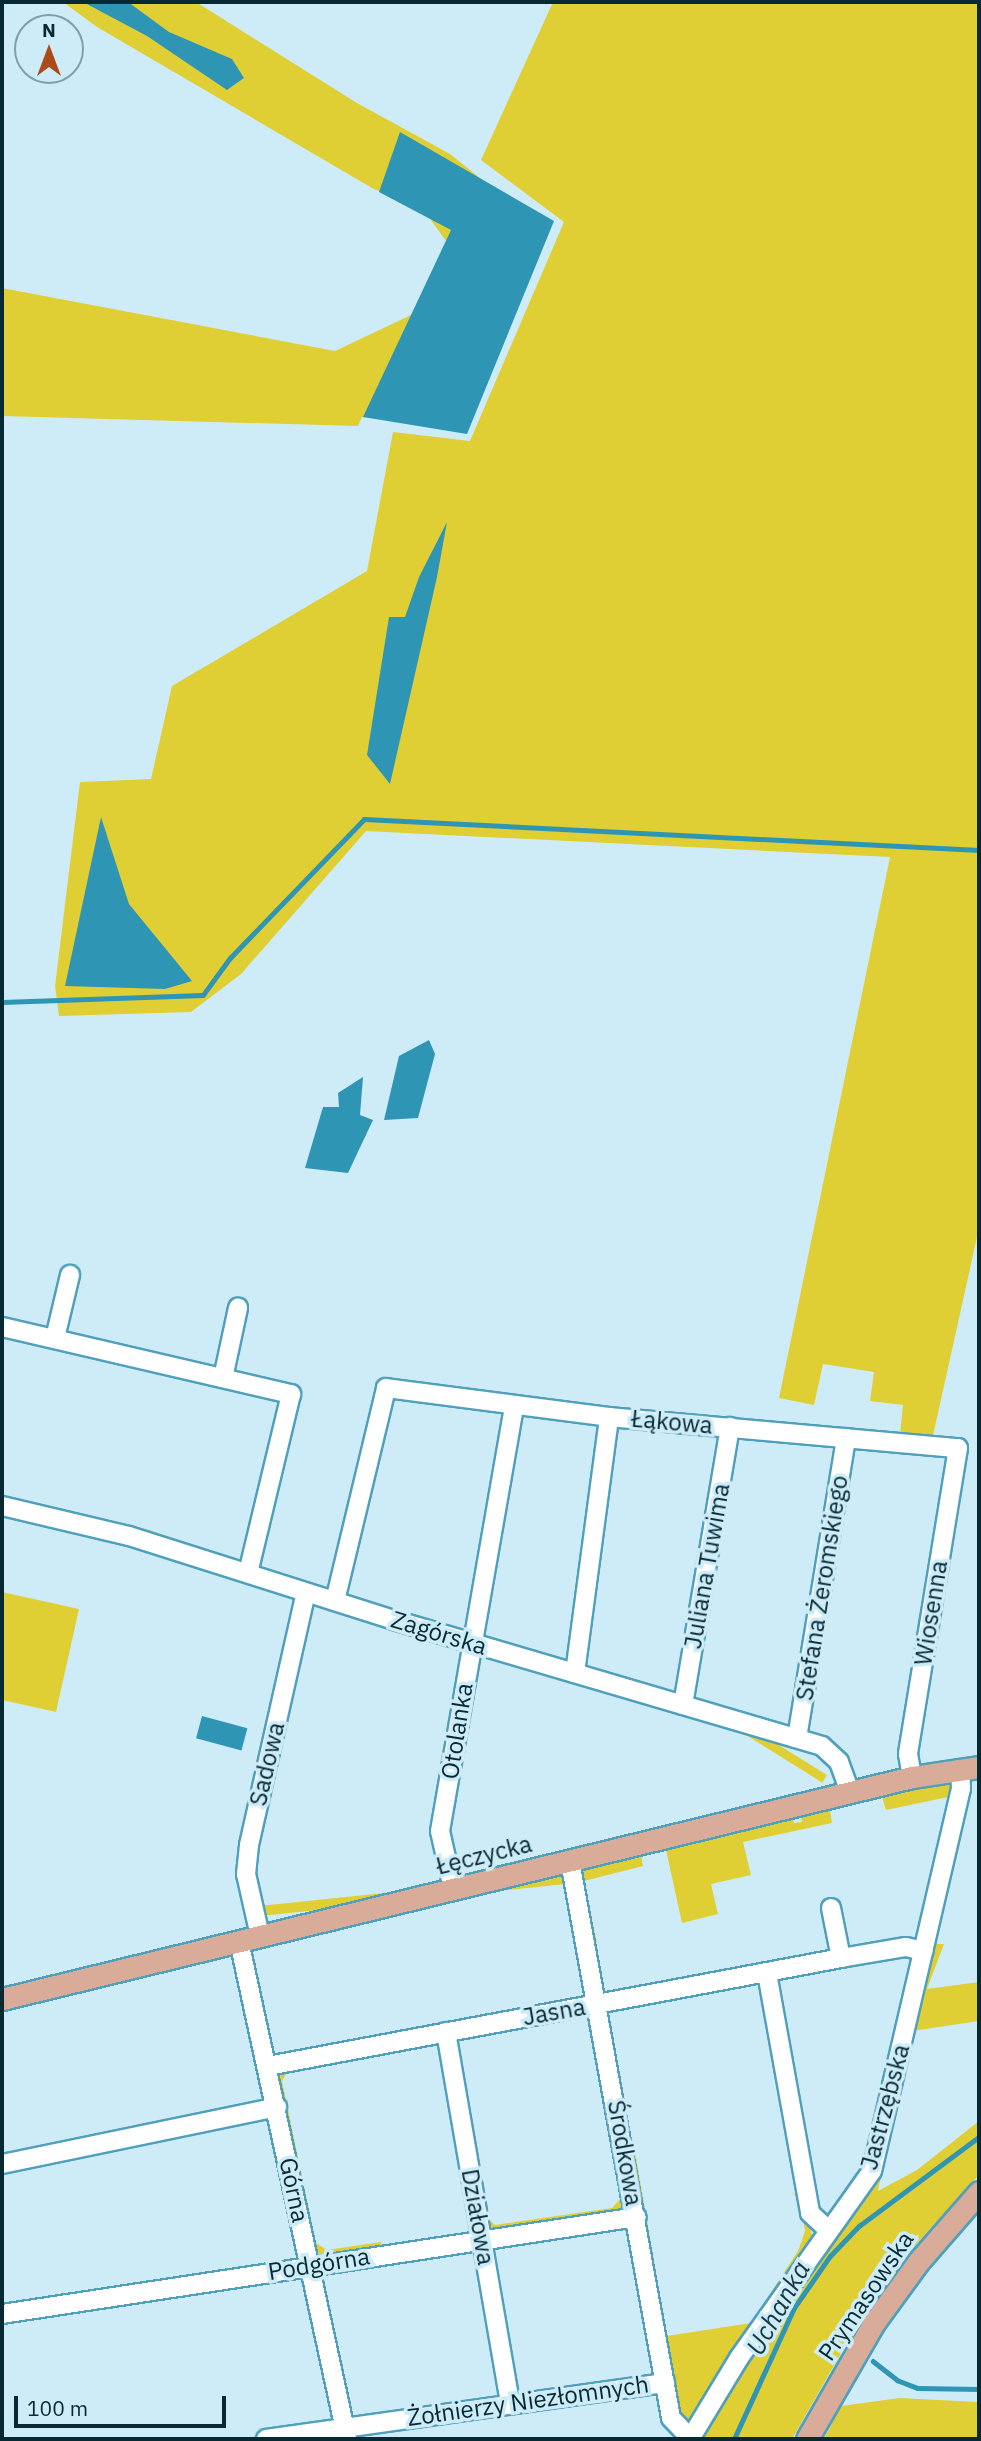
<!DOCTYPE html>
<html>
<head>
<meta charset="utf-8">
<style>
	body { margin:0 }
	#map { position:relative; width:981px; height:2441px; overflow:hidden; background:#ceecf8; font-family:"IBM Plex Sans",sans-serif }
	div>[style] { position:absolute }
	.green>* { inset:0; background:#e0cf34; transform-origin:0 0 }
	.water>* { inset:0; background:#2f95b5; transform-origin:0 0 }
	.stream>* { height:4.5px; margin:-2.25px; padding:0 2.25px; transform-origin:2.25px; border-radius:2.25px; background:#2f95b5 }
	.roads { filter:drop-shadow(2px 0 #50a0bc) drop-shadow(-2px 0 #50a0bc) drop-shadow(0 2px #50a0bc) drop-shadow(0 -2px #50a0bc) }
	.minor>* { height:18px; margin:-9px; padding:0 9px; transform-origin:9px; border-radius:9px; background:#fff }
	.major>* { height:21px; margin:-10.5px; padding:0 10.5px; transform-origin:10.5px; border-radius:10.5px; background:#d8ac99 }
	span { translate:-50% -50%; white-space:nowrap; text-align:center; line-height:1.15; -webkit-text-stroke:7px #ceecf8; paint-order:stroke }
	.street-label { font-size:24px; color:#062934 }
	.water-label { font-size:26px; color:#183640; font-style:italic }
	.frame { position:absolute; inset:0; border:4px solid #062934; pointer-events:none }
	.north { position:absolute; left:14px; top:14px; width:70px; height:70px; box-sizing:border-box; background:#ceecf8; border:2px solid #7e9eaa; border-radius:50%; rotate:0deg; font-size:19px; font-weight:700; line-height:28px; text-align:center; color:#062934 }
	.north::after { content:''; display:block; margin:auto; width:24px; height:32px; background:#ae4918; clip-path:polygon(50% 0,100% 100%,50% 72%,0 100%) }
	.scale { position:absolute; left:14px; top:2396px; width:212px; height:32px; box-sizing:border-box; border:4px solid #062934; border-top:0; padding-left:9px; font-size:21px; line-height:24px; white-space:nowrap; color:#062934; -webkit-text-stroke:5px #ceecf8; paint-order:stroke }
</style>
</head>
<body>
<div id="map">
	<div class="green">
		<i style="clip-path:polygon(63px 2px,196px 2px,357px 103px,450px 154px,530px 218px,455px 427px,362px 417px,358px 426px,2px 416px,2px 288px,335px 351px,411px 315px,454px 252px,423px 209px,372px 188px,97px 27px)"></i>
		<i style="clip-path:polygon(553px 2px,979px 2px,979px 1228px,932px 1440px,900px 1435px,903px 1405px,870px 1401px,874px 1372px,823px 1364px,814px 1405px,779px 1398px,890px 857px,366px 831px,241px 974px,191px 1012px,59px 1016px,55px 986px,80px 782px,151px 779px,172px 686px,367px 571px,393px 432px,470px 441px,564px 222px,481px 160px)"></i>
		<i style="clip-path:polygon(2px 1495px,145px 1529px,236px 1559px,236px 1564px,2px 1500px)"></i>
		<i style="clip-path:polygon(2px 1592px,79px 1609px,56px 1712px,2px 1700px)"></i>
		<i style="left:827px;top:1775px;width:9px;height:121px;rotate:122deg"></i>
		<i style="clip-path:polygon(943px 1783px,951px 1783px,953px 1796px,886px 1810px,882px 1797px)"></i>
		<i style="clip-path:polygon(830px 1810px,832px 1823px,743px 1842px,751px 1875px,711px 1884px,718px 1914px,682px 1923px,666px 1850px,793px 1819px,794px 1823px,802px 1822px,801px 1817px)"></i>
		<i style="clip-path:polygon(641px 1855px,643px 1866px,584px 1881px,597px 1943px,592px 1944px,581px 1870px)"></i>
		<i style="left:565px;top:1874px;width:10px;height:312px;rotate:84deg"></i>
		<i style="clip-path:polygon(936px 1944px,944px 1944px,927px 1989px,979px 1982px,979px 2021px,912px 2031px,931px 1947px)"></i>
		<i style="clip-path:polygon(283px 2069px,289px 2069px,282px 2081px,316px 2243px,327px 2250px,381px 2242px,382px 2249px,324px 2257px,314px 2250px,278px 2082px)"></i>
		<i style="clip-path:polygon(901px 2076px,878px 2191px,917px 2170px,979px 2121px,979px 2175px,900px 2262px,852px 2334px,792px 2439px,698px 2439px,762px 2335px,876px 2175px)"></i>
		<i style="clip-path:polygon(633px 2140px,667px 2336px,751px 2323px,798px 2251px,805px 2231px,799px 2199px,792px 2192px,801px 2198px,813px 2238px,689px 2423px,678px 2418px,629px 2141px)"></i>
		<i style="clip-path:polygon(612px 2145px,617px 2145px,623px 2212px,489px 2230px,483px 2214px,495px 2225px,612px 2208px,621px 2198px)"></i>
		<i style="clip-path:polygon(900px 2398px,979px 2402px,979px 2439px,824px 2439px,841px 2406px)"></i>
	</div>
	<div class="water">
		<i style="clip-path:polygon(83px 2px,128px 2px,169px 32px,232px 59px,244px 78px,227px 90px,147px 36px)"></i>
		<i style="clip-path:polygon(400px 132px,554px 221px,467px 434px,363px 417px,451px 230px,379px 192px)"></i>
		<i style="clip-path:polygon(447px 522px,437px 577px,390px 784px,367px 755px,389px 617px,405px 617px,419px 577px)"></i>
		<i style="clip-path:polygon(101px 817px,129px 904px,192px 981px,165px 989px,65px 986px)"></i>
		<i style="clip-path:polygon(429px 1040px,435px 1054px,418px 1118px,384px 1120px,399px 1056px)"></i>
		<i style="clip-path:polygon(363px 1077px,360px 1115px,373px 1120px,348px 1173px,305px 1168px,323px 1107px,339px 1107px,338px 1093px)"></i>
		<i style="left:202px;top:1716px;width:47px;height:23px;rotate:15deg"></i>
	</div>
	<div class="stream">
		<i style="left:2px;top:1002px;width:201px;rotate:-2deg"></i>
		<i style="left:203px;top:995px;width:46px;rotate:-53.9deg"></i>
		<i style="left:230px;top:958px;width:193px;rotate:-46deg"></i>
		<i style="left:364px;top:819px;width:616px;rotate:2.89deg"></i>
		<i style="left:873px;top:2361px;width:31px;rotate:38deg"></i>
		<i style="left:897px;top:2380px;width:22px;rotate:21deg"></i>
		<i style="left:918px;top:2388px;width:61px;rotate:0.9deg"></i>
		<i style="left:734px;top:2439px;width:144px;rotate:-65.4deg"></i>
		<i style="left:794px;top:2308px;width:63px;rotate:-55.3deg"></i>
		<i style="left:830px;top:2256px;width:42px;rotate:-46deg"></i>
		<i style="left:859px;top:2226px;width:149px;rotate:-36.6deg"></i>
	</div>
	<div class="roads">
		<div class="minor">
			<i style="left:2px;top:1327px;width:297px;rotate:13.1deg"></i>
			<i style="left:291px;top:1394px;width:184px;rotate:103.5deg"></i>
			<i style="left:55px;top:1338px;width:65px;rotate:-76.6deg"></i>
			<i style="left:223px;top:1378px;width:72px;rotate:-77.9deg"></i>
			<i style="left:2px;top:1506px;width:130px;rotate:13.3deg"></i>
			<i style="left:129px;top:1536px;width:278px;rotate:17.6deg"></i>
			<i style="left:394px;top:1620px;width:446px;rotate:16.4deg"></i>
			<i style="left:822px;top:1746px;width:23px;rotate:43deg"></i>
			<i style="left:839px;top:1762px;width:33px;rotate:70deg"></i>
			<i style="left:335px;top:1601px;width:219px;rotate:-76.5deg"></i>
			<i style="left:386px;top:1388px;width:225px;rotate:7.4deg"></i>
			<i style="left:609px;top:1417px;width:350px;rotate:5.1deg"></i>
			<i style="left:958px;top:1448px;width:310px;rotate:99.3deg"></i>
			<i style="left:908px;top:1754px;width:23px;rotate:80deg"></i>
			<i style="left:575px;top:1673px;width:258px;rotate:-82.4deg"></i>
			<i style="left:683px;top:1705px;width:282px;rotate:-80.4deg"></i>
			<i style="left:797px;top:1738px;width:304px;rotate:-80.7deg"></i>
			<i style="left:570px;top:1861px;width:566px;rotate:79.72deg"></i>
			<i style="left:671px;top:2418px;width:28px;rotate:46deg"></i>
			<i style="left:453px;top:1889px;width:59px;rotate:-102.6deg"></i>
			<i style="left:440px;top:1831px;width:431px;rotate:-80.1deg"></i>
			<i style="left:831px;top:1908px;width:51px;rotate:78.7deg"></i>
			<i style="left:260px;top:1936px;width:64px;rotate:-102.7deg"></i>
			<i style="left:246px;top:1874px;width:29px;rotate:-84deg"></i>
			<i style="left:249px;top:1845px;width:258px;rotate:-77.3deg"></i>
			<i style="left:239px;top:1941px;width:510px;rotate:77.76deg"></i>
			<i style="left:767px;top:1973px;width:244px;rotate:79.8deg"></i>
			<i style="left:810px;top:2213px;width:23px;rotate:43deg"></i>
			<i style="left:446px;top:2032px;width:375px;rotate:80.2deg"></i>
			<i style="left:268px;top:2066px;width:583px;rotate:-10.67deg"></i>
			<i style="left:841px;top:1958px;width:66px;rotate:-9.6deg"></i>
			<i style="left:906px;top:1947px;width:18px;rotate:13deg"></i>
			<i style="left:2px;top:2164px;width:281px;rotate:-11.7deg"></i>
			<i style="left:2px;top:2314px;width:642px;rotate:-8.69deg"></i>
			<i style="left:266px;top:2439px;width:403px;rotate:-8deg"></i>
			<i style="left:690px;top:2439px;width:95px;rotate:-58.8deg"></i>
			<i style="left:739px;top:2358px;width:229px;rotate:-54.6deg"></i>
			<i style="left:872px;top:2171px;width:393px;rotate:-76.9deg"></i>
			<i style="left:961px;top:1788px;width:19px;rotate:-93deg"></i>
		</div>
		<div class="major">
			<i style="left:2px;top:1999px;width:937px;rotate:-13.71deg"></i>
			<i style="left:912px;top:1777px;width:68px;rotate:-8.5deg"></i>
			<i style="left:807px;top:2439px;width:133px;rotate:-60.1deg"></i>
			<i style="left:873px;top:2324px;width:77px;rotate:-54deg"></i>
			<i style="left:918px;top:2262px;width:93px;rotate:-48.9deg"></i>
		</div>
	</div>
	<div class="street-label">
		<span style="left:672px;top:1422px;rotate:5deg">Łąkowa</span>
		<span style="left:707px;top:1566px;rotate:-80deg">Juliana Tuwima</span>
		<span style="left:822px;top:1588px;rotate:-81deg">Stefana Żeromskiego</span>
		<span style="left:931px;top:1613px;rotate:-81deg">Wiosenna</span>
		<span style="left:439px;top:1633px;rotate:17deg">Zagórska</span>
		<span style="left:457px;top:1731px;rotate:-81deg">Otolanka</span>
		<span style="left:267px;top:1764px;rotate:-77deg">Sadowa</span>
		<span style="left:484px;top:1855px;rotate:-14deg">Łęczycka</span>
		<span style="left:554px;top:2012px;rotate:-10deg">Jasna</span>
		<span style="left:885px;top:2107px;rotate:-75deg">Jastrzębska</span>
		<span style="left:625px;top:2153px;rotate:80deg">Środkowa</span>
		<span style="left:294px;top:2190px;rotate:78deg">Górna</span>
		<span style="left:478px;top:2217px;rotate:80deg">Działowa</span>
		<span style="left:319px;top:2264px;rotate:-9deg">Podgórna</span>
		<span style="left:866px;top:2296px;rotate:-56deg">Prymasowska</span>
		<span style="left:528px;top:2401px;rotate:-8deg">Żołnierzy Niezłomnych</span>
	</div>
	<div class="water-label">
		<span style="left:778px;top:2308px;rotate:-61deg">Uchanka</span>
	</div>
	<div class="frame"></div>
	<div class="north">N</div>
	<div class="scale">100 m</div>
</div>
</body>
</html>
